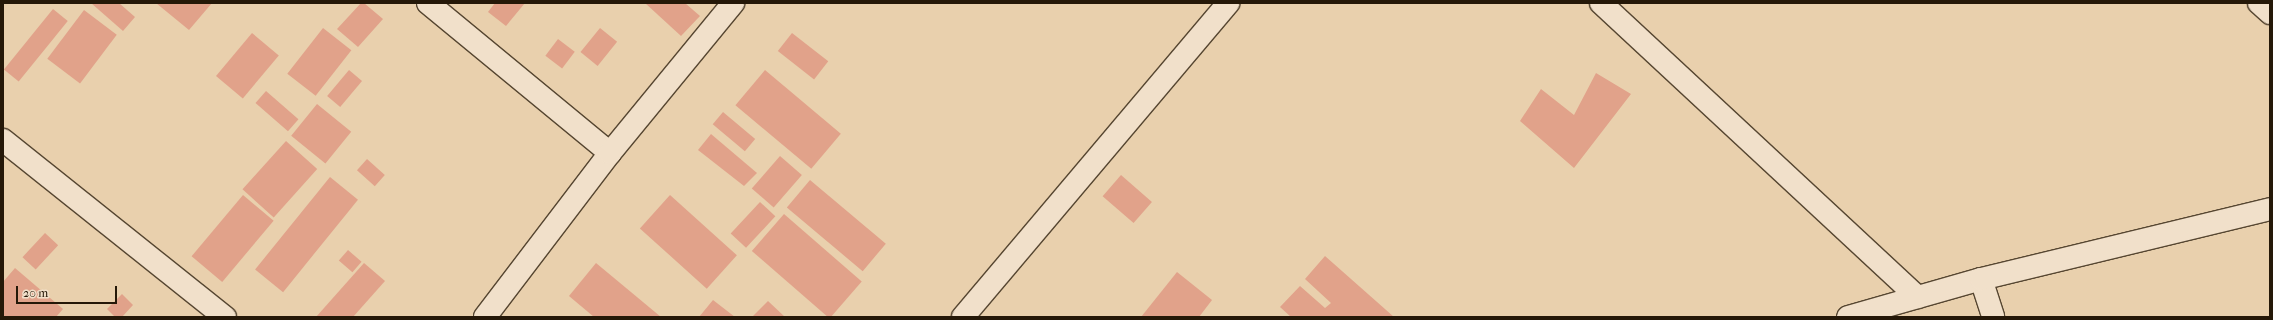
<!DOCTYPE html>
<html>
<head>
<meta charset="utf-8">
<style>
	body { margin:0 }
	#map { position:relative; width:2273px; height:320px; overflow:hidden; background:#e9d0ad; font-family:"IM FELL French Canon",serif }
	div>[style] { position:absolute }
	.building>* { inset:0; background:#e1a28a; transform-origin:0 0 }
	.roads { filter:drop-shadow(1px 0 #564631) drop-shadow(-1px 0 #564631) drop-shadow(0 1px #564631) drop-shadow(0 -1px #564631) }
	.minor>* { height:22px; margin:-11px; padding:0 11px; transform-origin:11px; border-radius:11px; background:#f1e0ca }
	.tertiary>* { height:22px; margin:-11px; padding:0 11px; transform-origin:11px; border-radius:11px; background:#f1e0ca }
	span { translate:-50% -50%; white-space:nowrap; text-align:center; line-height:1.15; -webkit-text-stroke:4px #f1e0ca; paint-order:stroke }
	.frame { position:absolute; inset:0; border:4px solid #251808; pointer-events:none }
	.scale { position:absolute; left:16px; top:286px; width:101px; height:18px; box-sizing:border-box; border:2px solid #251808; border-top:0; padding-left:5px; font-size:12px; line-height:14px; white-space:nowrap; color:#251808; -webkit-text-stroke:3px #f1e0ca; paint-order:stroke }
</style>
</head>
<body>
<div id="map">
	<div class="building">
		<i style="clip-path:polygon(91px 3px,119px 3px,135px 17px,123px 31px)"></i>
		<i style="clip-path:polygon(156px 3px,212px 3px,189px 30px)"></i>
		<i style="clip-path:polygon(361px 3px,364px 3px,383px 19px,358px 47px,337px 29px)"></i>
		<i style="clip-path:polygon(495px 3px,525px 3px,506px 26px,488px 12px)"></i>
		<i style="clip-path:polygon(645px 3px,685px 3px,700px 16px,681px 36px)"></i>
		<i style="left:53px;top:9px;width:19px;height:78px;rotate:39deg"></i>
		<i style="left:84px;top:10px;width:41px;height:61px;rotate:37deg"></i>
		<i style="left:323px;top:28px;width:36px;height:58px;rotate:38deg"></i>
		<i style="left:600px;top:28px;width:22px;height:31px;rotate:39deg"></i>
		<i style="left:252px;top:33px;width:35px;height:56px;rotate:40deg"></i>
		<i style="left:792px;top:33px;width:46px;height:23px;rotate:38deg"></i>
		<i style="left:558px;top:39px;width:21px;height:21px;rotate:37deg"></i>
		<i style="left:349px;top:70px;width:17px;height:34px;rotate:40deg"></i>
		<i style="left:765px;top:70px;width:99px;height:46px;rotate:40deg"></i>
		<i style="clip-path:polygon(1596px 73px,1631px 94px,1574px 168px,1520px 121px,1541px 89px,1574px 115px)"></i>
		<i style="left:266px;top:91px;width:43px;height:16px;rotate:41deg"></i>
		<i style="left:317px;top:104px;width:44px;height:41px;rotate:39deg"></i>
		<i style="left:723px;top:112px;width:42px;height:16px;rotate:40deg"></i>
		<i style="clip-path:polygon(711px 134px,757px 173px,744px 186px,698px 150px)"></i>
		<i style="left:286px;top:141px;width:42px;height:65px;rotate:42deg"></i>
		<i style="left:780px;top:156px;width:29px;height:43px;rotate:41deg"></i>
		<i style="left:367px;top:159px;width:24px;height:15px;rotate:42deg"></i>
		<i style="left:1121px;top:175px;width:41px;height:28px;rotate:41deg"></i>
		<i style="left:330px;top:177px;width:36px;height:119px;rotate:39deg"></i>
		<i style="left:810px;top:180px;width:99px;height:36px;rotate:40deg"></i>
		<i style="left:243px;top:195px;width:40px;height:80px;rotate:40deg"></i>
		<i style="left:670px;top:195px;width:90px;height:45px;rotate:42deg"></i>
		<i style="left:760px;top:202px;width:21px;height:43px;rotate:43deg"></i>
		<i style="left:784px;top:214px;width:103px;height:49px;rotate:41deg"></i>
		<i style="left:45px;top:233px;width:18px;height:33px;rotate:43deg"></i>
		<i style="left:348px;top:250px;width:18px;height:14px;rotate:41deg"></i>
		<i style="clip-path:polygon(1325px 256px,1394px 317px,1291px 317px,1280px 307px,1300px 286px,1325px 308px,1331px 303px,1305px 279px)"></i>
		<i style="clip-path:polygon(364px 263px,385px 281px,353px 317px,316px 317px)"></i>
		<i style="clip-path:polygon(596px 263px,661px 317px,594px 317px,569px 296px)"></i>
		<i style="clip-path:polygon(15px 268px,63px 309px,56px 317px,3px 317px,3px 282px)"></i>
		<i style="clip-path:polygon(1177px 272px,1212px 300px,1199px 317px,1141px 317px)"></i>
		<i style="clip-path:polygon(122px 294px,133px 305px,122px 317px,115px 317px,107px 309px)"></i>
		<i style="clip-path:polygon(713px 300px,735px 317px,699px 317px)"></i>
		<i style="clip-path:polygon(768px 301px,785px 317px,752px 317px)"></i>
	</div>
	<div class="roads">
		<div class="minor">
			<i style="left:428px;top:3px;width:236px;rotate:39.5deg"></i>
			<i style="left:1601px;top:3px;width:432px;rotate:42.9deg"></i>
			<i style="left:3px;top:140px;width:284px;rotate:38.6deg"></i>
			<i style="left:1981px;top:279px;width:40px;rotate:72deg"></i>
			<i style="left:485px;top:317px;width:206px;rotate:-52.7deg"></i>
			<i style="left:610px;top:153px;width:194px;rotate:-50.6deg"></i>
			<i style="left:963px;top:317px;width:411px;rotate:-49.8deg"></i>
			<i style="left:1848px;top:317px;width:138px;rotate:-15.9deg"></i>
			<i style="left:1981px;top:279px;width:297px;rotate:-13.6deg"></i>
		</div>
		<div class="tertiary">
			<i style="left:2259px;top:3px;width:15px;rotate:42deg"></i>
		</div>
	</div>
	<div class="frame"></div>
	<div class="scale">20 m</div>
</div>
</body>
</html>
